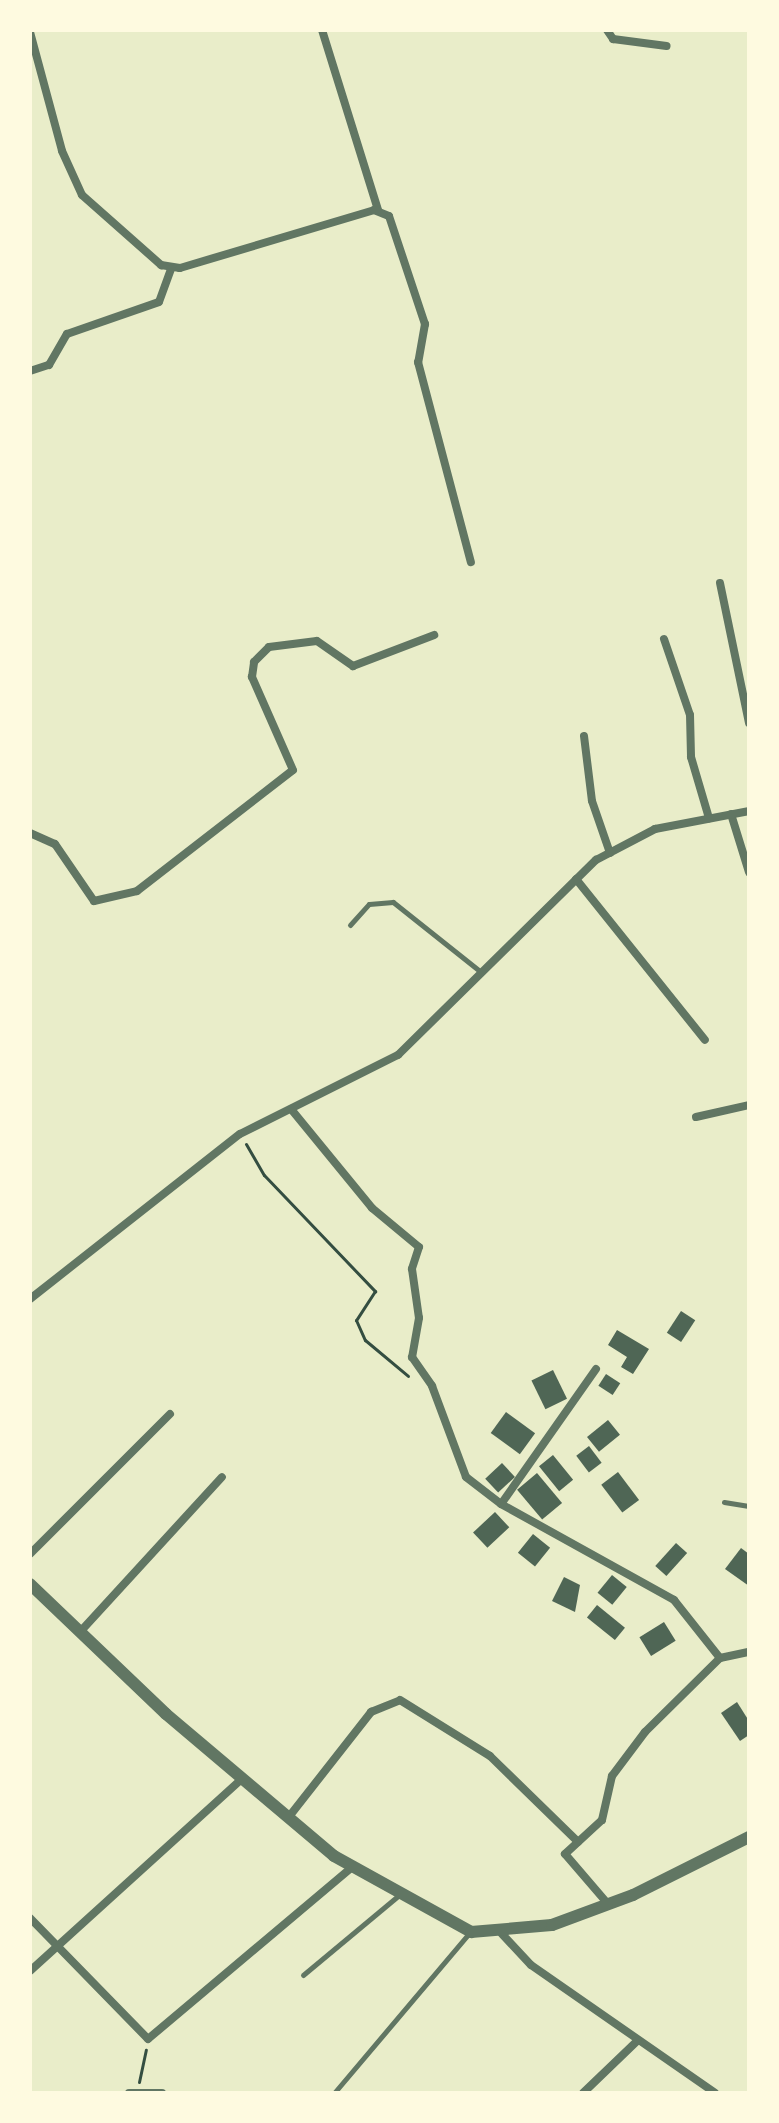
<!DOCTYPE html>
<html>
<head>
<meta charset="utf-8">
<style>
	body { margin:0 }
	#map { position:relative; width:779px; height:2123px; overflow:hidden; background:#e9edc9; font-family:"Titillium Web",sans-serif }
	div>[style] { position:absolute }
	.building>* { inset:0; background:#4f6655; transform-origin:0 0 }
	.path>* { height:3px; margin:-1.5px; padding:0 1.5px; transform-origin:1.5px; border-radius:1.5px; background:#344e41 }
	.service>* { height:5px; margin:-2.5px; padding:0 2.5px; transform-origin:2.5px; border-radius:2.5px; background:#617663 }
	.minor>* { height:8px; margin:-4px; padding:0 4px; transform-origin:4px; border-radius:4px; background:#617663 }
	.tertiary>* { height:12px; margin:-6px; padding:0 6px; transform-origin:6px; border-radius:6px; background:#617663 }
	span { translate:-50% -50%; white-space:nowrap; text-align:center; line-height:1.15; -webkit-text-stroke:8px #fefae0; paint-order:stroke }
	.frame { position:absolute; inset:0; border:32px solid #fefae0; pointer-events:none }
</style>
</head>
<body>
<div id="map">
	<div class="building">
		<i style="left:681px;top:1311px;width:17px;height:26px;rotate:33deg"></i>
		<i style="clip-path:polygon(617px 1330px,649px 1349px,633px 1374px,621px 1367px,627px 1357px,608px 1345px)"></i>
		<i style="left:553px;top:1370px;width:32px;height:24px;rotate:64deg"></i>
		<i style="left:606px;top:1374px;width:17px;height:14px;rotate:33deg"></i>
		<i style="left:506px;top:1412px;width:36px;height:26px;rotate:36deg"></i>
		<i style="left:608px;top:1420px;width:19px;height:27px;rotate:51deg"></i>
		<i style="left:589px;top:1446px;width:21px;height:16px;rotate:53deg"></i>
		<i style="left:553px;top:1455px;width:32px;height:18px;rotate:51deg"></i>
		<i style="left:502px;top:1463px;width:19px;height:23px;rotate:47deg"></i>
		<i style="left:618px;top:1472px;width:35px;height:21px;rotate:53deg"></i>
		<i style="left:537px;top:1473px;width:39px;height:26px;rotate:50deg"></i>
		<i style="left:495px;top:1512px;width:21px;height:30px;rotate:47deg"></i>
		<i style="left:533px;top:1534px;width:22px;height:24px;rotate:39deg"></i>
		<i style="left:676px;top:1543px;width:15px;height:31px;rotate:42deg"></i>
		<i style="clip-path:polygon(741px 1548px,749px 1554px,749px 1586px,725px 1569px)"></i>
		<i style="left:612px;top:1575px;width:19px;height:23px;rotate:39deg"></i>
		<i style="clip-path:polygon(564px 1577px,580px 1585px,575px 1612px,552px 1601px)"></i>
		<i style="left:597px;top:1605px;width:36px;height:16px;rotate:39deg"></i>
		<i style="left:664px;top:1622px;width:22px;height:29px;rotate:58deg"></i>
		<i style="clip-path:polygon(737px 1702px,749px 1721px,749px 1735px,740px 1741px,721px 1713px)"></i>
	</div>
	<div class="path">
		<i style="left:246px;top:1144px;width:36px;rotate:60deg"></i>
		<i style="left:264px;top:1175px;width:161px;rotate:46.3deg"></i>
		<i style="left:375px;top:1291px;width:35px;rotate:123deg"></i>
		<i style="left:356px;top:1320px;width:22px;rotate:66deg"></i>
		<i style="left:365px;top:1340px;width:56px;rotate:39.9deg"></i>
		<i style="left:139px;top:2082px;width:33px;rotate:-78deg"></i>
	</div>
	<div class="service">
		<i style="left:350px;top:925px;width:28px;rotate:-48deg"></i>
		<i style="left:369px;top:904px;width:24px;rotate:-5deg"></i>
		<i style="left:393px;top:902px;width:112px;rotate:38.5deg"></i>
		<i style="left:724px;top:1502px;width:25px;rotate:9deg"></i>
		<i style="left:303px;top:1975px;width:125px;rotate:-39.8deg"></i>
		<i style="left:334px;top:2093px;width:211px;rotate:-49.8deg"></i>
	</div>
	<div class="minor">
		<i style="left:322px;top:30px;width:189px;rotate:72.7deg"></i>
		<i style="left:607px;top:30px;width:11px;rotate:56deg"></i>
		<i style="left:613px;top:39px;width:54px;rotate:7.4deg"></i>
		<i style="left:30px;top:32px;width:123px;rotate:74.9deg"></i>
		<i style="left:62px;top:151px;width:48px;rotate:65.6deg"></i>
		<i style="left:82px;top:195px;width:106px;rotate:41.5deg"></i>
		<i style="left:161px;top:265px;width:19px;rotate:9deg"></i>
		<i style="left:180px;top:268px;width:202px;rotate:-16.6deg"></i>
		<i style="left:374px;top:210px;width:16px;rotate:22deg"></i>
		<i style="left:389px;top:216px;width:114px;rotate:71.6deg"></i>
		<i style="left:425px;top:324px;width:39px;rotate:100deg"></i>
		<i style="left:418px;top:362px;width:207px;rotate:75.2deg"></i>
		<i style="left:30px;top:371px;width:20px;rotate:-18deg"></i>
		<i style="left:49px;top:365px;width:36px;rotate:-60deg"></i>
		<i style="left:67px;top:334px;width:97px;rotate:-19.2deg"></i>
		<i style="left:159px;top:302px;width:35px;rotate:-70deg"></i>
		<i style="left:720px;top:583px;width:143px;rotate:78.3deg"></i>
		<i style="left:664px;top:639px;width:80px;rotate:71.1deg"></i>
		<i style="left:690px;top:715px;width:42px;rotate:88.6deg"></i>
		<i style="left:691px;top:757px;width:64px;rotate:73.6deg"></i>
		<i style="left:584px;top:736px;width:65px;rotate:83deg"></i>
		<i style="left:592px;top:801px;width:55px;rotate:70.9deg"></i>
		<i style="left:731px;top:814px;width:61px;rotate:72.8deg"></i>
		<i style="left:30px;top:833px;width:27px;rotate:24deg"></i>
		<i style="left:55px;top:844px;width:69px;rotate:55.6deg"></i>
		<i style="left:94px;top:901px;width:44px;rotate:-13.1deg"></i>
		<i style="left:137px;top:891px;width:197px;rotate:-37.8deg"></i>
		<i style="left:293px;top:770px;width:102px;rotate:-113.8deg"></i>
		<i style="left:252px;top:677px;width:15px;rotate:-82deg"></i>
		<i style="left:254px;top:662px;width:21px;rotate:-45deg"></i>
		<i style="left:269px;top:647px;width:48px;rotate:-7.1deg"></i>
		<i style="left:317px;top:641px;width:44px;rotate:34.8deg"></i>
		<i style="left:353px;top:666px;width:87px;rotate:-20.9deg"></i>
		<i style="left:576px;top:879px;width:206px;rotate:51.3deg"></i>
		<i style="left:291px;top:1109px;width:128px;rotate:50.7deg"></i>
		<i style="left:372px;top:1208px;width:61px;rotate:39.7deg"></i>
		<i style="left:419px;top:1247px;width:23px;rotate:108deg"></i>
		<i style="left:412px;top:1269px;width:49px;rotate:81.9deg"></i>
		<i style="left:419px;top:1318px;width:40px;rotate:100deg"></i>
		<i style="left:412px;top:1357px;width:35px;rotate:55deg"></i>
		<i style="left:432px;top:1386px;width:97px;rotate:69.5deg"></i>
		<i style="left:466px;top:1477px;width:44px;rotate:37.6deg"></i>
		<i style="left:696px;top:1117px;width:54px;rotate:-12.8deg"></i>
		<i style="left:30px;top:1299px;width:267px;rotate:-38.2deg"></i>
		<i style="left:240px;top:1134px;width:177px;rotate:-26.6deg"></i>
		<i style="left:398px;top:1055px;width:278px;rotate:-44.6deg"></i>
		<i style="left:596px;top:860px;width:67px;rotate:-27.7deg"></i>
		<i style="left:655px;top:829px;width:96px;rotate:-10.8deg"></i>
		<i style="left:596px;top:1369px;width:165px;rotate:125.1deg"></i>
		<i style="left:501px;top:1504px;width:198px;rotate:29deg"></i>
		<i style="left:674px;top:1600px;width:74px;rotate:51.6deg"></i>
		<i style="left:30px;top:1554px;width:198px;rotate:-45deg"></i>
		<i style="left:80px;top:1632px;width:210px;rotate:-47.5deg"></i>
		<i style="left:288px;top:1818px;width:135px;rotate:-51.9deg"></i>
		<i style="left:371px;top:1712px;width:31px;rotate:-22deg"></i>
		<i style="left:400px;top:1700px;width:106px;rotate:31.9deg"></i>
		<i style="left:490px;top:1756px;width:123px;rotate:44.3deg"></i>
		<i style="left:608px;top:1904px;width:66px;rotate:-130.7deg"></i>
		<i style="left:565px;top:1854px;width:50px;rotate:-42.6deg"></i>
		<i style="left:602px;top:1820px;width:45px;rotate:-77.2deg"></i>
		<i style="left:612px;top:1776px;width:55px;rotate:-53.1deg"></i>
		<i style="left:645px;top:1732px;width:105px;rotate:-44.6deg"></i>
		<i style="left:720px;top:1658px;width:30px;rotate:-12deg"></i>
		<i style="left:30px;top:1918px;width:169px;rotate:45.7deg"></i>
		<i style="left:148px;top:2039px;width:267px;rotate:-40.1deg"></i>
		<i style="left:502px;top:1934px;width:42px;rotate:46.9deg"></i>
		<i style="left:531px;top:1965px;width:224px;rotate:34.8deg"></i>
		<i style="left:30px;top:1971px;width:286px;rotate:-42.2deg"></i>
		<i style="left:129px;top:2093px;width:33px"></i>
		<i style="left:583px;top:2093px;width:76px;rotate:-43.9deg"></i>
	</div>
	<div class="tertiary">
		<i style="left:30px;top:1584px;width:188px;rotate:43.7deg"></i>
		<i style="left:166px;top:1714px;width:220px;rotate:40.2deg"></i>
		<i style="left:334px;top:1856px;width:157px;rotate:29deg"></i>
		<i style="left:471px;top:1932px;width:81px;rotate:-4.9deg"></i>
		<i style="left:552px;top:1925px;width:86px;rotate:-20.3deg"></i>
		<i style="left:633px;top:1895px;width:130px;rotate:-26.6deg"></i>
	</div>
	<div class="frame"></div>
</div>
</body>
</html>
